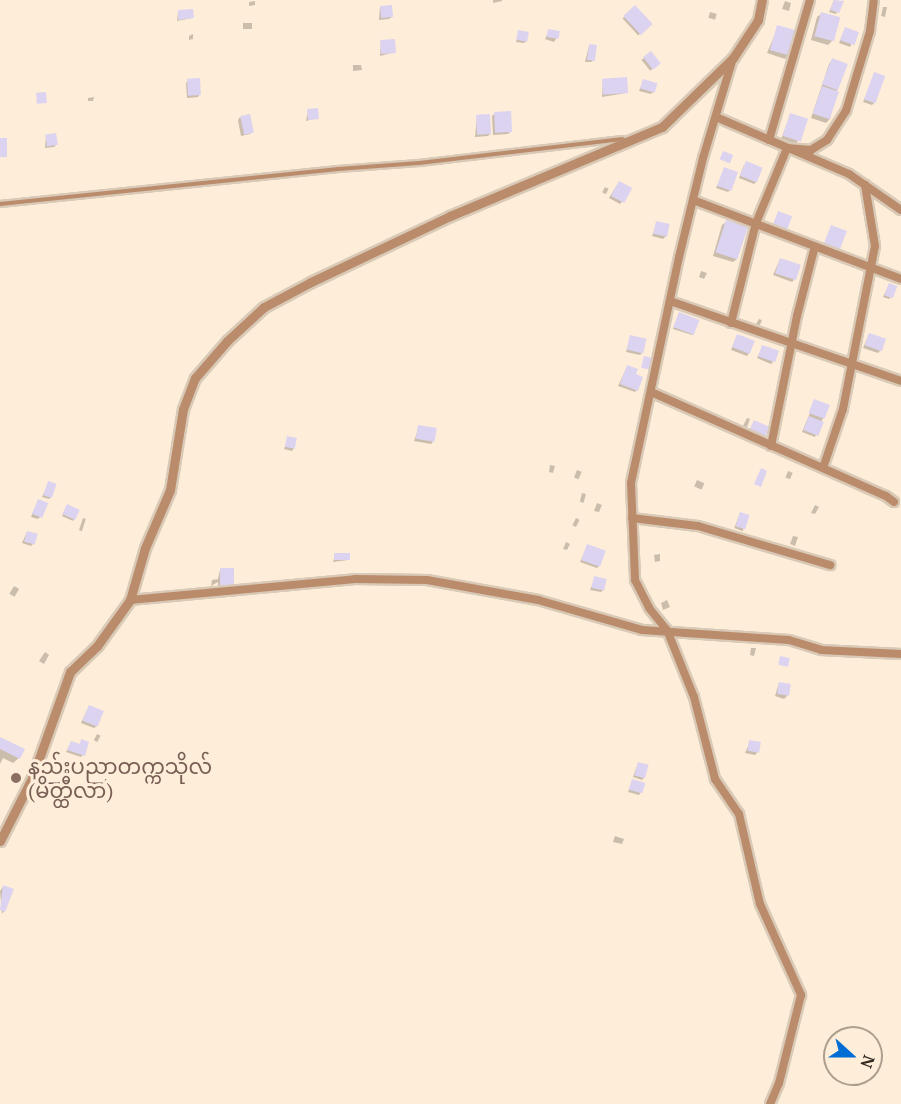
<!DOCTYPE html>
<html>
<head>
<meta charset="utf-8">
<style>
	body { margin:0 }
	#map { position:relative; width:901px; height:1104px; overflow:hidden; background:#feedd8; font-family:"PT Serif","Noto Sans Myanmar",serif }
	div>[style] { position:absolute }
	.shadow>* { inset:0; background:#0003; transform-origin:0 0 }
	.building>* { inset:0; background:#dcd3f1; transform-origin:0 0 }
	.roads { filter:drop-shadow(2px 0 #d9cab7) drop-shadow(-2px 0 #d9cab7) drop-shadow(0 2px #d9cab7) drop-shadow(0 -2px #d9cab7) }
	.service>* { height:4px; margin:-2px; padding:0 2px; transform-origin:2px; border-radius:2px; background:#bb8c6c }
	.minor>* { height:8px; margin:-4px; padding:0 4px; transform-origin:4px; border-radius:4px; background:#bb8c6c }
	.tertiary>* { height:9px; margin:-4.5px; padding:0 4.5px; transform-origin:4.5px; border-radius:4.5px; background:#bb8c6c }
	.dots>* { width:16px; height:16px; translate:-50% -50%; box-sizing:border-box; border:3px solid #feedd8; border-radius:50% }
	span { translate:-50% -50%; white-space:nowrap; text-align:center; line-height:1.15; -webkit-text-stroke:6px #feedd8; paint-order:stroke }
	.education-label { font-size:21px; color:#785e54 }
	.left { translate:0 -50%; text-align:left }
	.north { position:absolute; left:823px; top:1026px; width:60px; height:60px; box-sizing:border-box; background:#feedd8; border:2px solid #ac9f8e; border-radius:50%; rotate:111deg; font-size:16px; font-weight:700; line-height:24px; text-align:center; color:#312a20 }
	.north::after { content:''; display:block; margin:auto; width:21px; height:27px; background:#006dd5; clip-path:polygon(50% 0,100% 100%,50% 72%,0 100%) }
</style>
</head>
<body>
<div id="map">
	<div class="shadow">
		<i style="clip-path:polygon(493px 0,502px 0,502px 1px,493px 3px)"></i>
		<i style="clip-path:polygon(834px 0,842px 2px,836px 14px,829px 12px)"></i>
		<i style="clip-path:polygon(255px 1px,255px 5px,249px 6px,249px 2px)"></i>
		<i style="clip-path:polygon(785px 1px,791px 3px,789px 11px,782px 9px)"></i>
		<i style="clip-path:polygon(380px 7px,392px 17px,389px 19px,379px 20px)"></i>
		<i style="left:635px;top:7px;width:23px;height:17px;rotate:47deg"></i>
		<i style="clip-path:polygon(883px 7px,887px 7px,885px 17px,881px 16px)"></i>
		<i style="clip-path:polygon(178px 12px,192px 18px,177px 21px)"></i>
		<i style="left:710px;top:12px;width:7px;height:6px;rotate:16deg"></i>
		<i style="clip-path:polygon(821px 14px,832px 41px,828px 45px,811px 40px,817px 17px)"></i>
		<i style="left:252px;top:23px;width:6px;height:9px;rotate:90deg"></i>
		<i style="clip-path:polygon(778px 27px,789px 55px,785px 59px,767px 53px)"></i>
		<i style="clip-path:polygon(549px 30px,556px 39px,554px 42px,545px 39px)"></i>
		<i style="clip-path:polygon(844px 31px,857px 33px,850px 47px,839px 43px)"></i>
		<i style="clip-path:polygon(519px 32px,527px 41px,524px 43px,516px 42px)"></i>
		<i style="clip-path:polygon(193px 34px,193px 39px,189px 40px,189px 36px)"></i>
		<i style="clip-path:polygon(381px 42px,395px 52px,380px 56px)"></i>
		<i style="clip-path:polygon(589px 46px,594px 60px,591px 62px,585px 62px)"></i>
		<i style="left:650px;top:53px;width:14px;height:11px;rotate:51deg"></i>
		<i style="clip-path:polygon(832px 60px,838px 89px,835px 92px,830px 119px,826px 123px,811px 118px,829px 64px)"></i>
		<i style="clip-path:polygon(353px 65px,361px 65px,362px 70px,353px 71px)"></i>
		<i style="clip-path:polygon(875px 74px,874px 103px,872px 105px,863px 102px)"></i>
		<i style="clip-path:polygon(188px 80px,200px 94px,198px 97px,187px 98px,186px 83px)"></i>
		<i style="clip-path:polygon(603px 80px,626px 93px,602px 97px)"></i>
		<i style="clip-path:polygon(643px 81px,653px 92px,651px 94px,639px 91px)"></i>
		<i style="clip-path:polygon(94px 97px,93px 101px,88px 101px,88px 98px)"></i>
		<i style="clip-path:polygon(308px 111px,317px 118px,306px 121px)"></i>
		<i style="clip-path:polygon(494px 114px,510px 132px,508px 134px,493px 135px,492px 116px)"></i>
		<i style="left:791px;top:114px;width:16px;height:29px;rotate:22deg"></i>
		<i style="clip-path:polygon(240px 117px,252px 132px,250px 134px,241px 136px,238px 120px)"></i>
		<i style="clip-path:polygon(477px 117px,490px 134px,488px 136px,475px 137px)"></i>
		<i style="clip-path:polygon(46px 136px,56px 145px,54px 147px,45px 148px)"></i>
		<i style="clip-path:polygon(744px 165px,756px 182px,754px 184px,739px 178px)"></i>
		<i style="clip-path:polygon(725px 169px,730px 190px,728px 192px,716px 188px)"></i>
		<i style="clip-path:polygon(617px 185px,622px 202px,620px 204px,609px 198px)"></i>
		<i style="left:605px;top:187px;width:4px;height:6px;rotate:27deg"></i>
		<i style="clip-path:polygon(778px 213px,785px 229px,783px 231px,772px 227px)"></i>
		<i style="clip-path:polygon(726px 222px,737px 259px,733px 262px,713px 256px,722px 225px)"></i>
		<i style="clip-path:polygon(657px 223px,666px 236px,663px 239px,652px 236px)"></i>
		<i style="clip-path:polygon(832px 227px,838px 249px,836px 251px,823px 247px)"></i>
		<i style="clip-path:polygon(780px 259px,794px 280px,792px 282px,773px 275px)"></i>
		<i style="clip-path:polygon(701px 271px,707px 273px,704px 279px,699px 277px)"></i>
		<i style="clip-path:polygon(889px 284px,891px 297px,889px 299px,883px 297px)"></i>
		<i style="clip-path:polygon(679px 314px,694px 333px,692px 335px,673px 329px)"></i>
		<i style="clip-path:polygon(759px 319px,762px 320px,760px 325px,756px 324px)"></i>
		<i style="clip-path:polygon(869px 334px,880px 351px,878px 353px,863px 348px)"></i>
		<i style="clip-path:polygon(631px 337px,642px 353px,640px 355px,626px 352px)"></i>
		<i style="clip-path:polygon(736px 338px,749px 353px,747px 356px,731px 350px)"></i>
		<i style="clip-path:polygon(763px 346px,773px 362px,771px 364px,757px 358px)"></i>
		<i style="clip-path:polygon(627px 367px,637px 390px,635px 392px,618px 386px)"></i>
		<i style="clip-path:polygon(815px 401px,823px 418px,815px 437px,802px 432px)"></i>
		<i style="clip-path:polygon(747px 418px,750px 419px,747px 427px,743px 426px)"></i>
		<i style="clip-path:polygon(419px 427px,433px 442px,431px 444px,414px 441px)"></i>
		<i style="clip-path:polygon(288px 438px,294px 448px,292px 451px,284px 449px)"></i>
		<i style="clip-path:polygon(550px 465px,555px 466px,553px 473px,549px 472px)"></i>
		<i style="left:577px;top:470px;width:5px;height:8px;rotate:22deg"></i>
		<i style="left:788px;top:471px;width:5px;height:7px;rotate:22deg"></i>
		<i style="left:697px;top:480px;width:8px;height:7px;rotate:23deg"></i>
		<i style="clip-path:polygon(49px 482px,51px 497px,49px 499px,42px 497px)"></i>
		<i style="left:582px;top:493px;width:4px;height:9px;rotate:14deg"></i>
		<i style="clip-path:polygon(38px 501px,40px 517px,38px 519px,31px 517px)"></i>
		<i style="clip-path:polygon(597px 503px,602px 505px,599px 512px,594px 511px)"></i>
		<i style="clip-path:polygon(815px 505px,819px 507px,815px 514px,811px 513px)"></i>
		<i style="clip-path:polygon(67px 506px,75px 518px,73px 521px,62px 516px)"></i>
		<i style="left:740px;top:513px;width:9px;height:16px;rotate:21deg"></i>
		<i style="left:83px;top:518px;width:3px;height:13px;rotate:18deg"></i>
		<i style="left:576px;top:518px;width:4px;height:8px;rotate:27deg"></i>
		<i style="clip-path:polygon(27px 532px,33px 544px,31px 546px,22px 543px)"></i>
		<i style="clip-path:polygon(793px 536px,798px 537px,795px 546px,790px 544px)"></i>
		<i style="clip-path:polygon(566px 542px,570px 544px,567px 550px,563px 549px)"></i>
		<i style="clip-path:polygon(587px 546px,599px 566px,597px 568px,580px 562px)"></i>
		<i style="clip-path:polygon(660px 554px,660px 561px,655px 562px,654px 555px)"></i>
		<i style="clip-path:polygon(335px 555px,348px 560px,333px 562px)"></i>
		<i style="clip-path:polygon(220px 570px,233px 584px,230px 586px,218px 586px,218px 582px,211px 586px,212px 580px,218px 579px)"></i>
		<i style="clip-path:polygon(595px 578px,603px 590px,601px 592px,590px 590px)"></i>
		<i style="left:14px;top:586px;width:6px;height:9px;rotate:31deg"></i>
		<i style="clip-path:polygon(667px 600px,670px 607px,663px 610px,661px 603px)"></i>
		<i style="clip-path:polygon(751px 648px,756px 648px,754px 656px,750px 655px)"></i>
		<i style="clip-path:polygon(45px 652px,49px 655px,44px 664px,39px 661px)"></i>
		<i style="clip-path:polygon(779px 683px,787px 696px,784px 699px,775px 696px)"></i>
		<i style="clip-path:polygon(89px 706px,97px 726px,94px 728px,81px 723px)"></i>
		<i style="left:97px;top:734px;width:4px;height:7px;rotate:27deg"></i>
		<i style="clip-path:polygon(0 738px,19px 758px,13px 763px,3px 758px,0 764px)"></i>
		<i style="clip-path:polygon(82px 741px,83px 755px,81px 757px,66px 752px,71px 743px,79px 745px)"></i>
		<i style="clip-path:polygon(750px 742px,757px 753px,755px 755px,745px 753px)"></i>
		<i style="clip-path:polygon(638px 763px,644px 778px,642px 780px,633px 777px)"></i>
		<i style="clip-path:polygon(633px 781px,641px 792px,639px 795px,628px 792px)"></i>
		<i style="clip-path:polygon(615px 836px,624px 839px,622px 844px,613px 842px)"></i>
		<i style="clip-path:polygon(3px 887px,4px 911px,2px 914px,0 891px)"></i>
	</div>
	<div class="building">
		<i style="clip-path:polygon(834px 0,844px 1px,839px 13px,830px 10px)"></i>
		<i style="left:392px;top:5px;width:12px;height:12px;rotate:85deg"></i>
		<i style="left:635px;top:5px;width:26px;height:16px;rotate:47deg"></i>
		<i style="clip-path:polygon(193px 9px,194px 18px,178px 20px,178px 10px)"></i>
		<i style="left:821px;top:12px;width:20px;height:25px;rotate:15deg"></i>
		<i style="left:777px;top:25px;width:22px;height:26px;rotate:16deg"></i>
		<i style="left:845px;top:27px;width:15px;height:14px;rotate:20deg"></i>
		<i style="left:548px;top:29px;width:12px;height:8px;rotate:9deg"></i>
		<i style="left:518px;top:30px;width:11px;height:10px;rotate:10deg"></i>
		<i style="left:395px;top:39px;width:14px;height:15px;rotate:86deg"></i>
		<i style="left:589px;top:44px;width:8px;height:16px;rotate:7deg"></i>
		<i style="left:651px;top:51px;width:16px;height:10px;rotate:52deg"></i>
		<i style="left:832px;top:58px;width:17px;height:28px;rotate:21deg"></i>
		<i style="left:874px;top:72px;width:12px;height:29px;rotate:20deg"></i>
		<i style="left:627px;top:77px;width:16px;height:25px;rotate:86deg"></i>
		<i style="left:200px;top:78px;width:17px;height:13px;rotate:87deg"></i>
		<i style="left:643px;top:79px;width:15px;height:10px;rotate:16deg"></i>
		<i style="left:822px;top:86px;width:18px;height:29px;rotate:19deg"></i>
		<i style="left:46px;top:92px;width:11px;height:10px;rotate:85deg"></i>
		<i style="left:318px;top:108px;width:11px;height:11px;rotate:85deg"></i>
		<i style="left:511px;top:111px;width:21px;height:17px;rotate:87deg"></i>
		<i style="left:790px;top:113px;width:19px;height:24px;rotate:18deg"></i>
		<i style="left:250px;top:114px;width:19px;height:10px;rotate:78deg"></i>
		<i style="left:490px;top:114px;width:20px;height:14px;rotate:87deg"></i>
		<i style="left:56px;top:133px;width:12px;height:11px;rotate:81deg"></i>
		<i style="left:0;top:138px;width:7px;height:19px"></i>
		<i style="left:723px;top:151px;width:11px;height:9px;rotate:22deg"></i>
		<i style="left:746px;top:161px;width:18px;height:16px;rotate:22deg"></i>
		<i style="left:724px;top:167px;width:15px;height:20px;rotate:20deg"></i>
		<i style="left:619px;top:181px;width:15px;height:17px;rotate:28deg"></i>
		<i style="left:778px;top:211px;width:15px;height:15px;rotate:20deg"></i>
		<i style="left:726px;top:220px;width:23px;height:34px;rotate:18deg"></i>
		<i style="left:656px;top:221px;width:14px;height:13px;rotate:12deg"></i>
		<i style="left:831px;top:225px;width:17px;height:20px;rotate:21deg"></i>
		<i style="left:780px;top:258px;width:22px;height:16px;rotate:18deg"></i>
		<i style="left:889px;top:283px;width:9px;height:13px;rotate:21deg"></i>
		<i style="left:679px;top:312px;width:22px;height:16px;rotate:21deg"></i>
		<i style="left:869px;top:333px;width:18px;height:13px;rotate:19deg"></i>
		<i style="left:737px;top:334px;width:19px;height:14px;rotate:21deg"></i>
		<i style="left:630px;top:335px;width:17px;height:15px;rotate:13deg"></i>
		<i style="left:762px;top:345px;width:18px;height:12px;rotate:19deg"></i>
		<i style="left:644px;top:356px;width:8px;height:12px;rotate:14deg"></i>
		<i style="clip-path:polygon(627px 365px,638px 369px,636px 374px,643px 377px,638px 391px,620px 384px)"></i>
		<i style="left:814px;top:399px;width:17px;height:15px;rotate:21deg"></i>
		<i style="left:809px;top:416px;width:16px;height:15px;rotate:22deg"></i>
		<i style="left:754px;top:420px;width:17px;height:12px;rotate:24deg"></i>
		<i style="left:418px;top:425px;width:19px;height:14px;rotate:9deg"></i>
		<i style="left:287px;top:436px;width:10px;height:11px;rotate:11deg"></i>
		<i style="clip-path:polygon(761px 468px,767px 471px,761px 487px,754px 484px)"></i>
		<i style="left:48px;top:481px;width:9px;height:15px;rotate:18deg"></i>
		<i style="left:38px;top:499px;width:11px;height:16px;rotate:22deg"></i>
		<i style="left:67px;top:504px;width:14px;height:11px;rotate:25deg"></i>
		<i style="left:740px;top:512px;width:10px;height:15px;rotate:17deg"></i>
		<i style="left:27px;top:531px;width:11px;height:11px;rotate:15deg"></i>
		<i style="left:587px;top:544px;width:20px;height:17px;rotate:20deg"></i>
		<i style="left:334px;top:553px;width:16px;height:7px"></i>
		<i style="left:220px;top:568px;width:14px;height:17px"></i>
		<i style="left:594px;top:576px;width:13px;height:12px;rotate:13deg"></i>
		<i style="left:780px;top:656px;width:10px;height:9px;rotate:11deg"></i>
		<i style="left:779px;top:682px;width:12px;height:12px;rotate:9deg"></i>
		<i style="left:89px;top:705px;width:16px;height:17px;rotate:22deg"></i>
		<i style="clip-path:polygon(0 737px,25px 749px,20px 759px,0 749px)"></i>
		<i style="clip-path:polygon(81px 739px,89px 742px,85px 756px,67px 750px,71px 741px,80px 744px)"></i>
		<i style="left:749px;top:740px;width:12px;height:11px;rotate:9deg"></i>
		<i style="left:638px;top:762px;width:11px;height:14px;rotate:15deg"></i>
		<i style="left:632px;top:779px;width:14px;height:11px;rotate:17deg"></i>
		<i style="clip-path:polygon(3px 885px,14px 889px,5px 912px,0 910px)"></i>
	</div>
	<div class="roads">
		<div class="service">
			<i style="left:0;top:204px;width:340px;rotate:-5.9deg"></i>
			<i style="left:338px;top:169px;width:81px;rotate:-4.2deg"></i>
			<i style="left:419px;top:163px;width:205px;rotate:-6.7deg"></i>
		</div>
		<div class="minor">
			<i style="left:733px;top:58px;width:104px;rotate:106.7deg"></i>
			<i style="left:703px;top:158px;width:102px;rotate:103.6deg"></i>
			<i style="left:679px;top:257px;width:231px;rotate:102deg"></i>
			<i style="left:631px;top:483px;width:97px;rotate:87.6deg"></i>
			<i style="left:635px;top:580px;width:31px;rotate:63deg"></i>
			<i style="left:649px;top:608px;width:28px;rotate:51deg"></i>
			<i style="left:667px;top:630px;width:72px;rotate:68.1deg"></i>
			<i style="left:694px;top:697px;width:85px;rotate:75.6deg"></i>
			<i style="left:715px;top:779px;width:42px;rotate:55.6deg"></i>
			<i style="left:739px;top:814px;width:92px;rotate:76.9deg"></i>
			<i style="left:760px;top:904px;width:100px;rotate:65.7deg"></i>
			<i style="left:801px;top:995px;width:91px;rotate:104deg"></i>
			<i style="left:779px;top:1083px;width:23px;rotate:113deg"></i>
			<i style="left:716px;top:117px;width:145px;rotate:23.2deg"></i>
			<i style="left:849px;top:174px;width:63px;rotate:34.7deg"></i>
			<i style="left:769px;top:140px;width:146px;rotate:-73.7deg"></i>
			<i style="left:693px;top:200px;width:222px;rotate:20.8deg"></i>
			<i style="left:670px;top:301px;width:244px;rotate:19.1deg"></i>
			<i style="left:731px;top:323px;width:103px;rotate:-76deg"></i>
			<i style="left:756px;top:223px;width:81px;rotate:-67.5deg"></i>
			<i style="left:787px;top:148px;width:24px;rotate:5deg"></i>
			<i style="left:811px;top:150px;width:19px;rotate:-32deg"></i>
			<i style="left:827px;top:140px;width:35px;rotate:-57deg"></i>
			<i style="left:846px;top:111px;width:84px;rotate:-73.3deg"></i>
			<i style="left:870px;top:31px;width:31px;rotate:-83deg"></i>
			<i style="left:651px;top:392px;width:257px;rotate:23.9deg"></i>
			<i style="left:886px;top:496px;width:10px;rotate:37deg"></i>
			<i style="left:771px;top:446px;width:133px;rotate:-78.7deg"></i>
			<i style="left:797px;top:316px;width:72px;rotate:-75.6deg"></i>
			<i style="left:823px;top:468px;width:62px;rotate:-71.3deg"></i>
			<i style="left:843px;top:409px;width:166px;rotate:-78.9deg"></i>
			<i style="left:875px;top:246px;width:62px;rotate:-99.3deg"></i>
			<i style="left:632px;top:518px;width:66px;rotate:6.9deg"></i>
			<i style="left:698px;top:526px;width:138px;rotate:16.5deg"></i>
			<i style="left:130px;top:600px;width:226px;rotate:-5.3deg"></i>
			<i style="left:355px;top:579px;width:72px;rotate:0.8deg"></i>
			<i style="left:427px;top:580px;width:113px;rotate:10.2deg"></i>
			<i style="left:538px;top:600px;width:108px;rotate:16.1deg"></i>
			<i style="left:642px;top:630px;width:147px;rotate:3.9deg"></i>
			<i style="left:789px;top:640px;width:34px;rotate:17deg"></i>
			<i style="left:821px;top:650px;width:80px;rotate:2.9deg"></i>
		</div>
		<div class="tertiary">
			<i style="left:0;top:841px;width:71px;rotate:-63.1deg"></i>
			<i style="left:32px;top:778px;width:113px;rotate:-70.3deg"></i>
			<i style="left:70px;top:672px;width:37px;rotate:-44deg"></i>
			<i style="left:97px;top:646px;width:57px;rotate:-54.3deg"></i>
			<i style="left:130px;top:600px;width:54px;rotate:-73.9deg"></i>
			<i style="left:145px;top:548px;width:63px;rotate:-66.7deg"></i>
			<i style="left:170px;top:490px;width:82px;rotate:-80.9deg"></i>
			<i style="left:183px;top:409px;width:33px;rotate:-69deg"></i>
			<i style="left:195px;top:378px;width:49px;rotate:-49.1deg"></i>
			<i style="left:227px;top:341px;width:50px;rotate:-42.6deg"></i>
			<i style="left:264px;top:307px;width:53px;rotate:-28deg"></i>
			<i style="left:311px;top:282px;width:154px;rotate:-25.4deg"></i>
			<i style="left:450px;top:216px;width:230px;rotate:-22.8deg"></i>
			<i style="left:662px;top:127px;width:99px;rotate:-44.2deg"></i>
			<i style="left:733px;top:58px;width:45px;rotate:-56.7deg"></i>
			<i style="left:758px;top:20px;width:20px;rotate:-79deg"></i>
		</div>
	</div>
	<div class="dots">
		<i style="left:16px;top:778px;background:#8d6e63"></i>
	</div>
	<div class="education-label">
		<span class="left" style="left:28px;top:778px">နည်းပညာတက္ကသိုလ်<br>(မိတ္ထီလာ)</span>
	</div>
	<div class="north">N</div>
</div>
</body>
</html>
